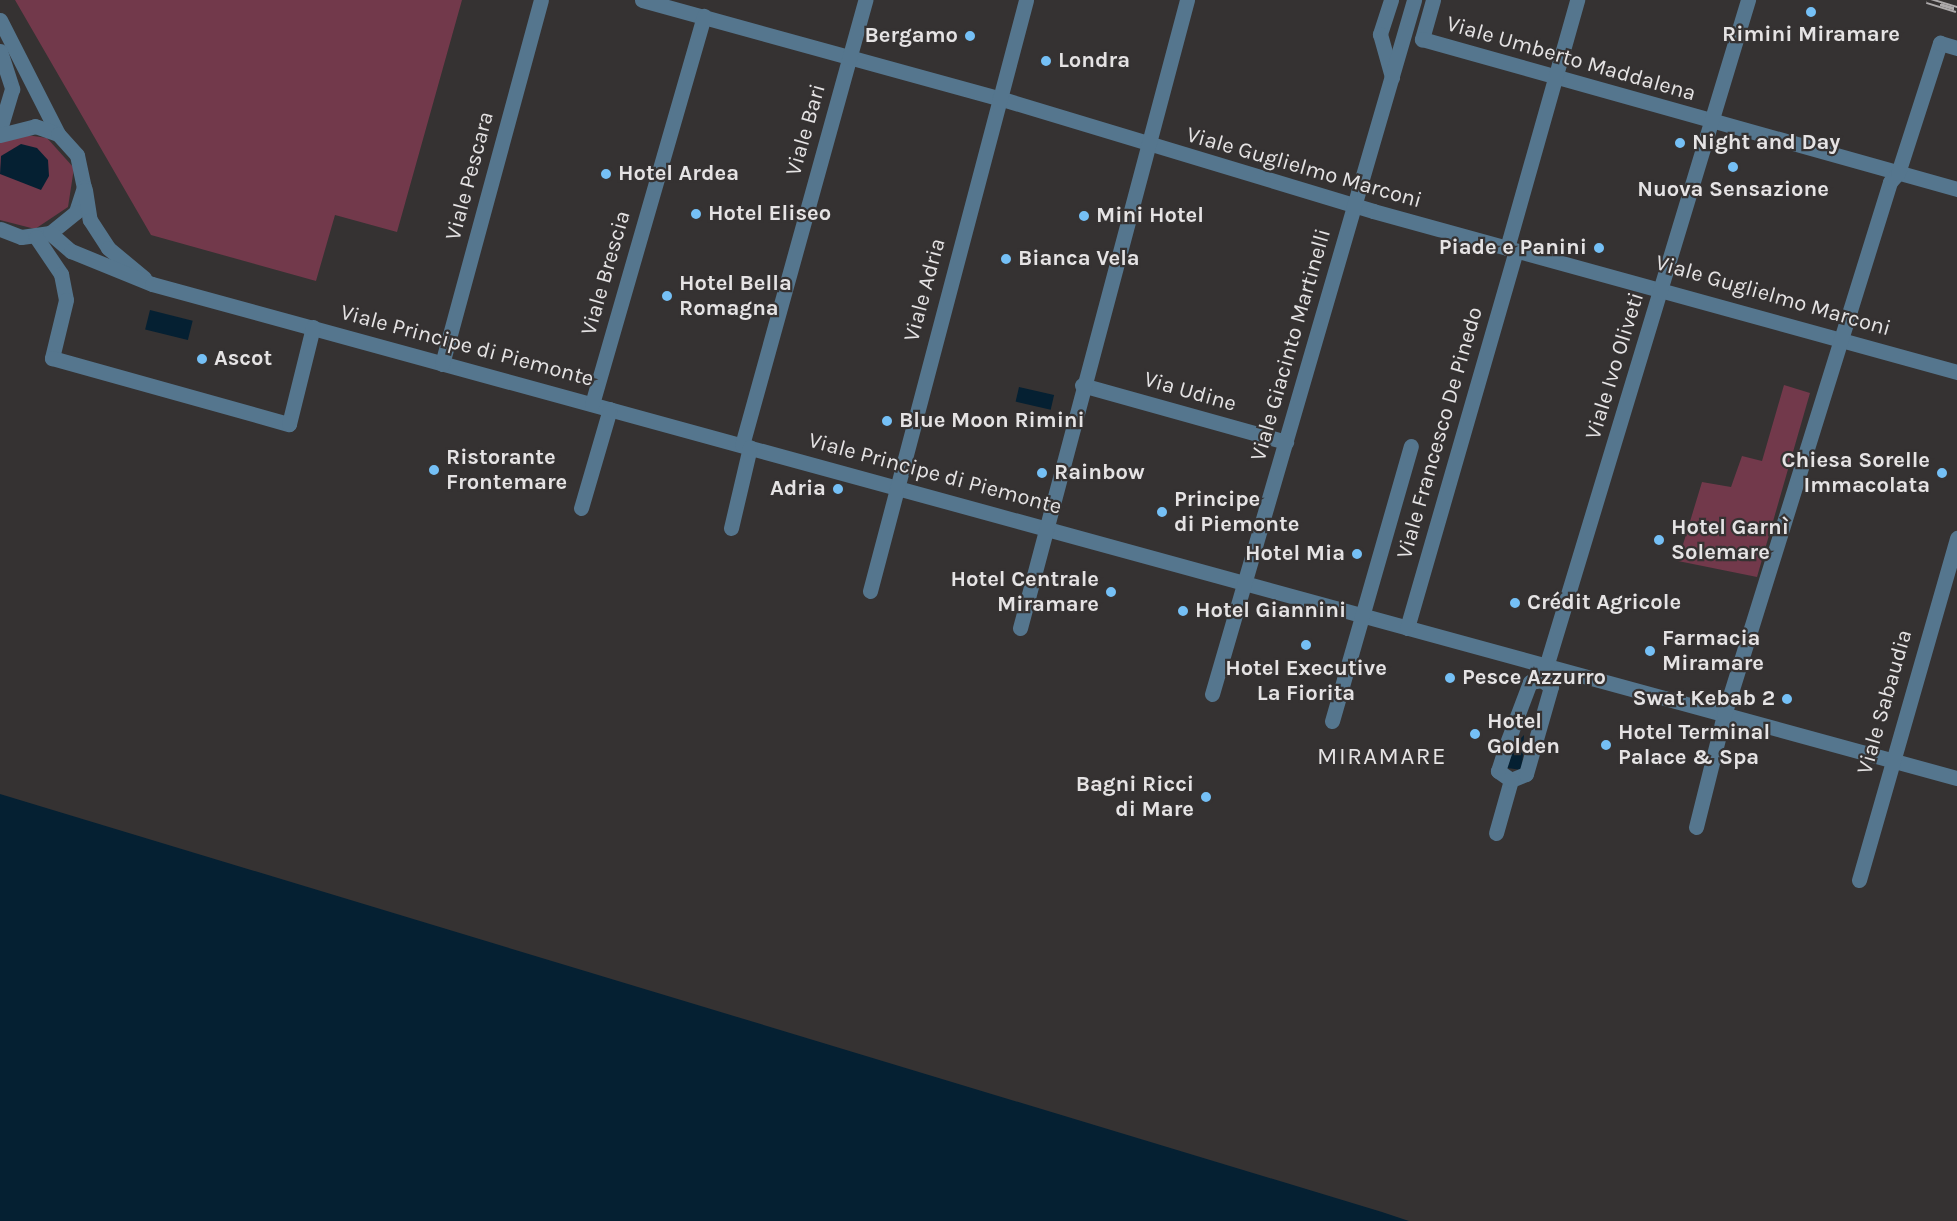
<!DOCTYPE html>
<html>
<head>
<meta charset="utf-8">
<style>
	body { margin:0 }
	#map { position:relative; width:1957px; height:1221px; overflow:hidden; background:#353232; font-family:Karla,sans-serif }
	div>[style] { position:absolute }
	.green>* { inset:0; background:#72394b }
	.water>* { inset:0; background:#052032; transform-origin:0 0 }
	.minor>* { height:15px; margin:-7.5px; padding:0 7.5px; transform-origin:7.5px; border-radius:7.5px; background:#55768e }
	.rail>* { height:7px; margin-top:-3.5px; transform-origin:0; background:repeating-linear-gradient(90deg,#353232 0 14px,#aca9aa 0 28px); box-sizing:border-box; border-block:2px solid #aca9aa }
	.dots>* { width:16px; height:16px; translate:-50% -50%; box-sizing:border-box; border:3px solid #353232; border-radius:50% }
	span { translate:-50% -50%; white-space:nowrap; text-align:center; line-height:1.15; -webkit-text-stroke:4.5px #353232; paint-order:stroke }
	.poi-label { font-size:22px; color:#e5e3e4; font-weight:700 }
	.right { translate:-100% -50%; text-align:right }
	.left { translate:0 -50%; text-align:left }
	.street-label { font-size:22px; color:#e5e3e4 }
	.neighbourhood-label { font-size:24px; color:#e5e3e4; letter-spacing:1.5px }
</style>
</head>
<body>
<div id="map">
	<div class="green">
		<i style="clip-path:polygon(15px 0,462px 0,397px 232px,335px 215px,316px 281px,151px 235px)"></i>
		<i style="clip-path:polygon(20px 134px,47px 138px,74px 168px,68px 207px,35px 229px,0 220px,0 143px)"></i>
		<i style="clip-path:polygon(1784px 385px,1810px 393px,1757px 577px,1678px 561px,1702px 482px,1731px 487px,1742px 456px,1762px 461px)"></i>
	</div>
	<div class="water">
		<i style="clip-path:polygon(21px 144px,37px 148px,48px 160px,49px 176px,41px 190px,0 174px,1px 156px)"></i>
		<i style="left:150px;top:310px;width:44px;height:20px;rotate:14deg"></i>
		<i style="left:1019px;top:387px;width:36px;height:15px;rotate:13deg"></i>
		<i style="clip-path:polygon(1524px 735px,1522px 770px,1507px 768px,1516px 743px)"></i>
		<i style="clip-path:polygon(0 794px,1382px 1212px,1409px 1221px,0 1221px)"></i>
	</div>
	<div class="minor">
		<i style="left:642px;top:0;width:370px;rotate:15.4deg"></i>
		<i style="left:999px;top:98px;width:391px;rotate:16.8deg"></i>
		<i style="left:1373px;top:211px;width:606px;rotate:15.41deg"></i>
		<i style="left:1391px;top:0;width:36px;rotate:108deg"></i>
		<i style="left:1380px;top:34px;width:45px;rotate:74.4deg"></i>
		<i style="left:1433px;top:0;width:41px;rotate:105.8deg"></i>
		<i style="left:1422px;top:39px;width:556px;rotate:15.66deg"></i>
		<i style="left:0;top:20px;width:128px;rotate:63deg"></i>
		<i style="left:0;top:51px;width:40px;rotate:72deg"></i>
		<i style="left:12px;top:89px;width:42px;rotate:106.7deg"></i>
		<i style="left:0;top:135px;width:36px;rotate:-14deg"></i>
		<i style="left:35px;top:126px;width:24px;rotate:19deg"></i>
		<i style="left:58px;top:134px;width:28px;rotate:48deg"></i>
		<i style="left:77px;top:155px;width:33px;rotate:78deg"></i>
		<i style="left:84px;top:187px;width:26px;rotate:108deg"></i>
		<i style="left:76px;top:212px;width:33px;rotate:141deg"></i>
		<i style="left:50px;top:233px;width:29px;rotate:172deg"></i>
		<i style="left:21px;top:237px;width:22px;rotate:-159deg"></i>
		<i style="left:85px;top:190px;width:30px;rotate:81deg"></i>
		<i style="left:90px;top:220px;width:33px;rotate:57deg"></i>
		<i style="left:108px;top:248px;width:47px;rotate:39.8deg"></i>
		<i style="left:50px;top:233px;width:28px;rotate:41deg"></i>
		<i style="left:71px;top:251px;width:87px;rotate:22.2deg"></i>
		<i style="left:152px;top:284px;width:1871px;rotate:15.31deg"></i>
		<i style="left:36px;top:237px;width:45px;rotate:56deg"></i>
		<i style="left:61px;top:274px;width:26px;rotate:79deg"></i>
		<i style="left:66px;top:300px;width:60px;rotate:103.6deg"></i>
		<i style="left:52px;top:358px;width:246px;rotate:15.6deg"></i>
		<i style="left:289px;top:424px;width:100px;rotate:-76.1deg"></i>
		<i style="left:1507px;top:248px;width:258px;rotate:-74.2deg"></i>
		<i style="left:442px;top:364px;width:377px;rotate:-74.8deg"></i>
		<i style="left:1082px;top:385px;width:212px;rotate:15.6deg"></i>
		<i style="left:592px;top:404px;width:404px;rotate:-73.9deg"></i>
		<i style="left:742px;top:445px;width:462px;rotate:-74.5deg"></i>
		<i style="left:581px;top:508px;width:103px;rotate:-73.7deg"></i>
		<i style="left:731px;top:528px;width:83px;rotate:-76.8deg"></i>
		<i style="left:870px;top:591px;width:611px;rotate:-75.21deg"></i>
		<i style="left:1020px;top:628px;width:650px;rotate:-75.11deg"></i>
		<i style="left:1407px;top:628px;width:392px;rotate:-73.9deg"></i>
		<i style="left:1212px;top:694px;width:723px;rotate:-73.77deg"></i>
		<i style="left:1332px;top:721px;width:286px;rotate:-74deg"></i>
		<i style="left:1511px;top:780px;width:16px;rotate:-22deg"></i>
		<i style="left:1526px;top:774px;width:91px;rotate:-74deg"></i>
		<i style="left:1551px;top:687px;width:11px;rotate:-142deg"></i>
		<i style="left:1696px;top:827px;width:115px;rotate:-76deg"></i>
		<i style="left:1724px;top:715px;width:558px;rotate:-72.7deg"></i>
		<i style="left:1890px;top:182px;width:12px;rotate:-48deg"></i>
		<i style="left:1898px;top:173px;width:137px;rotate:-72.1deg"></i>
		<i style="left:1940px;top:43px;width:18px;rotate:16deg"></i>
		<i style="left:1496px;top:833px;width:55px;rotate:-74.2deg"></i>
		<i style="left:1511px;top:780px;width:16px;rotate:-145deg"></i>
		<i style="left:1498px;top:771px;width:29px;rotate:-72deg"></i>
		<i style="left:1507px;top:743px;width:65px;rotate:-69.3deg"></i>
		<i style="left:1530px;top:682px;width:12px;rotate:-9deg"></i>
		<i style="left:1542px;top:680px;width:711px;rotate:-73.15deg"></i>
		<i style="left:1859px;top:880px;width:356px;rotate:-74deg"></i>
	</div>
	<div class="rail">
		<i style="left:1927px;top:0;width:31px;rotate:17deg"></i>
	</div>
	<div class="dots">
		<i style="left:1811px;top:12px;background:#75c0f6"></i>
		<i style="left:970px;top:36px;background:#75c0f6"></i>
		<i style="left:1046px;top:61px;background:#75c0f6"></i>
		<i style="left:1680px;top:143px;background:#75c0f6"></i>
		<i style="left:1733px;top:167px;background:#75c0f6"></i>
		<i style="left:606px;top:174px;background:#75c0f6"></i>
		<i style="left:696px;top:214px;background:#75c0f6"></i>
		<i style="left:1084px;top:216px;background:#75c0f6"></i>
		<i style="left:1599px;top:248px;background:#75c0f6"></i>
		<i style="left:1006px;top:259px;background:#75c0f6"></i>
		<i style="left:667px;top:296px;background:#75c0f6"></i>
		<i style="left:202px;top:359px;background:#75c0f6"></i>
		<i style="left:887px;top:421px;background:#75c0f6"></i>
		<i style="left:434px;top:470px;background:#75c0f6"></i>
		<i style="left:1042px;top:473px;background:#75c0f6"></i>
		<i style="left:1942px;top:473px;background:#75c0f6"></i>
		<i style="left:838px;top:489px;background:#75c0f6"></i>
		<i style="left:1162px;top:512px;background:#75c0f6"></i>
		<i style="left:1659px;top:540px;background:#75c0f6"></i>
		<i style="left:1357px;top:554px;background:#75c0f6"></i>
		<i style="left:1111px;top:592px;background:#75c0f6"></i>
		<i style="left:1515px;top:603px;background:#75c0f6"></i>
		<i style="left:1183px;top:611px;background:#75c0f6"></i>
		<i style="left:1306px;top:645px;background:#75c0f6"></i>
		<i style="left:1650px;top:651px;background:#75c0f6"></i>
		<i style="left:1450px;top:678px;background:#75c0f6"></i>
		<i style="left:1787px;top:699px;background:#75c0f6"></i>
		<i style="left:1475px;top:734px;background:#75c0f6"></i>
		<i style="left:1606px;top:745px;background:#75c0f6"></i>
		<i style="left:1206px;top:797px;background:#75c0f6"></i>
	</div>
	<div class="poi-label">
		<span style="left:1811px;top:35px">Rimini Miramare</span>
		<span class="right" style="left:958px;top:36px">Bergamo</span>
		<span class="left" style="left:1058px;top:61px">Londra</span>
		<span class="left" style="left:1692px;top:143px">Night and Day</span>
		<span class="left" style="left:618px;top:174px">Hotel Ardea</span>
		<span style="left:1733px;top:190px">Nuova Sensazione</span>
		<span class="left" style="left:708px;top:214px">Hotel Eliseo</span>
		<span class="left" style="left:1096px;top:216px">Mini Hotel</span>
		<span class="right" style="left:1587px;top:248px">Piade e Panini</span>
		<span class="left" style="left:1018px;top:259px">Bianca Vela</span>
		<span class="left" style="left:679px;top:296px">Hotel Bella<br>Romagna</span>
		<span class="left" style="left:214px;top:359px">Ascot</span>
		<span class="left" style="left:899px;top:421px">Blue Moon Rimini</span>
		<span class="left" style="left:446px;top:470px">Ristorante<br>Frontemare</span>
		<span class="right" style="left:1930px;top:473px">Chiesa Sorelle<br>Immacolata</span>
		<span class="left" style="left:1054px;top:473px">Rainbow</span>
		<span class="right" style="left:826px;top:489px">Adria</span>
		<span class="left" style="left:1174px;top:512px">Principe<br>di Piemonte</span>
		<span class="left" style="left:1671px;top:540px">Hotel Garnì<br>Solemare</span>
		<span class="right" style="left:1345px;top:554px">Hotel Mia</span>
		<span class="right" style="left:1099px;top:592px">Hotel Centrale<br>Miramare</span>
		<span class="left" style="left:1527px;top:603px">Crédit Agricole</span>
		<span class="left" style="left:1195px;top:611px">Hotel Giannini</span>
		<span class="left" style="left:1662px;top:651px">Farmacia<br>Miramare</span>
		<span style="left:1306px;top:681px">Hotel Executive<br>La Fiorita</span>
		<span class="left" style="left:1462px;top:678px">Pesce Azzurro</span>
		<span class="right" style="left:1775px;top:699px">Swat Kebab 2</span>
		<span class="left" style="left:1487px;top:734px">Hotel<br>Golden</span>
		<span class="left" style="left:1618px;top:745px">Hotel Terminal<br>Palace &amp; Spa</span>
		<span class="right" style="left:1194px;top:797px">Bagni Ricci<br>di Mare</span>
	</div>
	<div class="street-label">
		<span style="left:1571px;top:59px;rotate:16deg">Viale Umberto Maddalena</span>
		<span style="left:806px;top:130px;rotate:-74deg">Viale Bari</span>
		<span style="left:1304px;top:168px;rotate:16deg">Viale Guglielmo Marconi</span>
		<span style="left:470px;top:176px;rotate:-75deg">Viale Pescara</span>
		<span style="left:606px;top:273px;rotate:-74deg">Viale Brescia</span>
		<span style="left:925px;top:290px;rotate:-75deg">Viale Adria</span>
		<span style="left:1773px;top:296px;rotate:16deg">Viale Guglielmo Marconi</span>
		<span style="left:1291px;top:345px;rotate:-74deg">Viale Giacinto Martinelli</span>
		<span style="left:467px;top:346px;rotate:15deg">Viale Principe di Piemonte</span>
		<span style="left:1615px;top:366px;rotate:-73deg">Viale Ivo Oliveti</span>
		<span style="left:1190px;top:392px;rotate:16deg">Via Udine</span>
		<span style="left:1440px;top:433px;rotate:-74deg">Viale Francesco De Pinedo</span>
		<span style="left:935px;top:474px;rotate:15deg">Viale Principe di Piemonte</span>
		<span style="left:1885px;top:702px;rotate:-74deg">Viale Sabaudia</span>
	</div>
	<div class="neighbourhood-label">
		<span style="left:1382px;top:757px">MIRAMARE</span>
	</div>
</div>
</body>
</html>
